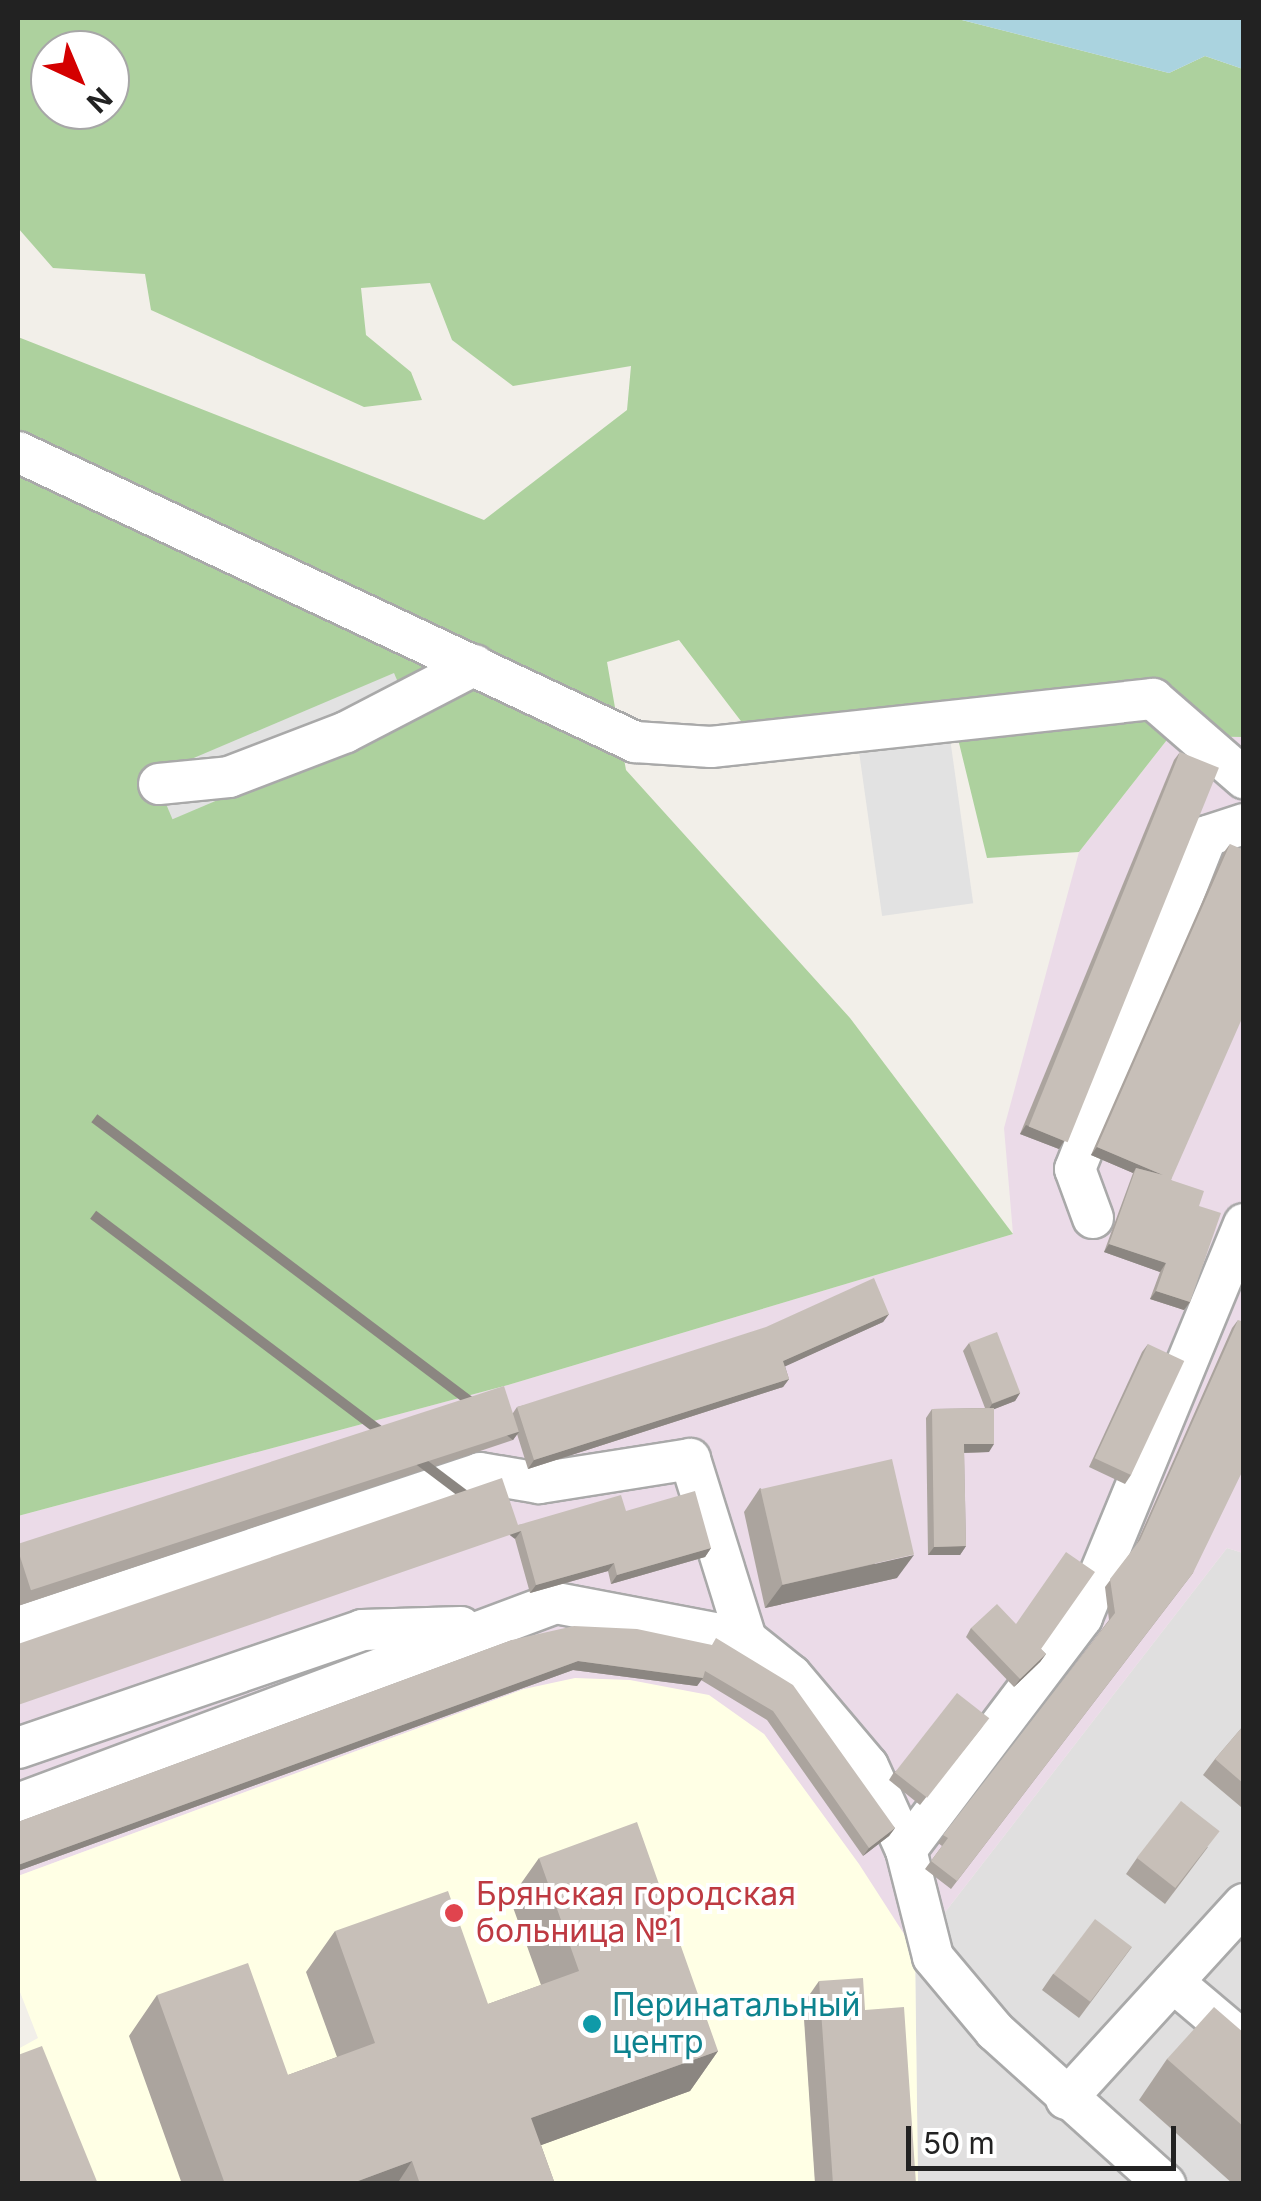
<!DOCTYPE html>
<html>
<head>
<meta charset="utf-8">
<style>
	body { margin:0 }
	#map { position:relative; width:1261px; height:2201px; overflow:hidden; background:#f2efe9; font-family:Inter,sans-serif }
	div>[style] { position:absolute }
	.residential>* { inset:0; background:#e0dfdf }
	.industrial>* { inset:0; background:#ebdbe8 }
	.education>* { inset:0; background:#ffffe5 }
	.forest>* { inset:0; background:#add19e }
	.parking>* { inset:0; background:#e2e2e2; transform-origin:0 0 }
	.water>* { inset:0; background:#aad3df }
	.roads { filter:drop-shadow(2px 0 #a9a9a9) drop-shadow(-2px 0 #a9a9a9) drop-shadow(0 2px #a9a9a9) drop-shadow(0 -2px #a9a9a9) }
	.minor>* { height:40px; margin:-20px; padding:0 20px; transform-origin:20px; border-radius:20px; background:#fff }
	.wall>* { inset:0; background:#aba49e }
	.shaded-wall>* { inset:0; background:#8b8681; transform-origin:0 0 }
	.building>* { inset:0; background:#c7bfb8; transform-origin:0 0 }
	.dots>* { width:28px; height:28px; translate:-50% -50%; box-sizing:border-box; border:5px solid #fff; border-radius:50% }
	span { translate:-50% -50%; white-space:nowrap; text-align:center; line-height:1.15; -webkit-text-stroke:8px #fff; paint-order:stroke }
	.health-label { font-size:32px; color:#be3a42 }
	.left { translate:0 -50%; text-align:left }
	.culture-label { font-size:32px; color:#0d838f }
	.frame { position:absolute; inset:0; border:20px solid #222; pointer-events:none }
	.north { position:absolute; left:30px; top:30px; width:100px; height:100px; box-sizing:border-box; background:#fff; border:2px solid #a7a7a7; border-radius:50%; rotate:136deg; font-size:28px; font-weight:700; line-height:40px; text-align:center; color:#222 }
	.north::after { content:''; display:block; margin:auto; width:35px; height:45px; background:#d40000; clip-path:polygon(50% 0,100% 100%,50% 72%,0 100%) }
	.scale { position:absolute; left:906px; top:2126px; width:270px; height:45px; box-sizing:border-box; border:5px solid #222; border-top:0; padding-left:12px; font-size:30px; line-height:35px; white-space:nowrap; color:#222; -webkit-text-stroke:8px #fff; paint-order:stroke }
</style>
</head>
<body>
<div id="map">
	<div class="residential">
		<i style="clip-path:polygon(1227px 1548px,1243px 1553px,1243px 2183px,918px 2183px,915px 1951px)"></i>
	</div>
	<div class="industrial">
		<i style="clip-path:polygon(1170px 736px,1243px 737px,1243px 1553px,1227px 1548px,915px 1951px,764px 1734px,524px 1689px,18px 1876px,18px 1516px,508px 1385px,1013px 1234px,1004px 1128px,1079px 852px)"></i>
	</div>
	<div class="education">
		<i style="clip-path:polygon(575px 1678px,630px 1680px,709px 1695px,764px 1734px,859px 1864px,915px 1951px,918px 2183px,18px 2184px,18px 2049px,38px 2038px,18px 1987px,18px 1876px,524px 1689px)"></i>
	</div>
	<div class="forest">
		<i style="clip-path:polygon(evenodd,18px 18px,954px 18px,1169px 73px,1205px 56px,1243px 69px,1243px 737px,1170px 736px,1079px 852px,987px 858px,951px 710px,747px 729px,679px 640px,607px 662px,626px 770px,850px 1018px,1013px 1234px,508px 1385px,18px 1516px,18px 337px,484px 520px,627px 410px,631px 366px,513px 386px,452px 340px,430px 283px,361px 288px,366px 335px,411px 372px,422px 400px,364px 407px,151px 310px,145px 274px,53px 268px,18px 228px,18px 18px,50px 50px,110px 50px,110px 110px,50px 110px,50px 50px)"></i>
	</div>
	<div class="parking">
		<i style="left:394px;top:673px;width:48px;height:261px;rotate:67deg"></i>
		<i style="left:949px;top:731px;width:174px;height:92px;rotate:82deg"></i>
	</div>
	<div class="water">
		<i style="clip-path:polygon(954px 18px,1243px 18px,1243px 69px,1205px 56px,1169px 73px)"></i>
	</div>
	<div class="roads">
		<div class="minor">
			<i style="left:18px;top:452px;width:682px;rotate:25.17deg"></i>
			<i style="left:635px;top:742px;width:76px;rotate:3.8deg"></i>
			<i style="left:711px;top:747px;width:445px;rotate:-6.2deg"></i>
			<i style="left:1153px;top:699px;width:121px;rotate:41deg"></i>
			<i style="left:159px;top:784px;width:70px;rotate:-5.7deg"></i>
			<i style="left:229px;top:777px;width:125px;rotate:-21deg"></i>
			<i style="left:346px;top:732px;width:145px;rotate:-27.4deg"></i>
			<i style="left:1093px;top:1218px;width:52px;rotate:-110.2deg"></i>
			<i style="left:1075px;top:1169px;width:358px;rotate:-68.4deg"></i>
			<i style="left:1207px;top:836px;width:39px;rotate:-18deg"></i>
			<i style="left:18px;top:1627px;width:487px;rotate:-18.4deg"></i>
			<i style="left:480px;top:1473px;width:60px;rotate:9.6deg"></i>
			<i style="left:539px;top:1483px;width:153px;rotate:-9deg"></i>
			<i style="left:690px;top:1459px;width:189px;rotate:72.7deg"></i>
			<i style="left:18px;top:1748px;width:364px;rotate:-18.9deg"></i>
			<i style="left:362px;top:1630px;width:99px;rotate:-1.7deg"></i>
			<i style="left:18px;top:1804px;width:574px;rotate:-20.49deg"></i>
			<i style="left:556px;top:1603px;width:193px;rotate:10.7deg"></i>
			<i style="left:746px;top:1639px;width:58px;rotate:38.7deg"></i>
			<i style="left:791px;top:1675px;width:119px;rotate:49.8deg"></i>
			<i style="left:868px;top:1766px;width:92px;rotate:65.7deg"></i>
			<i style="left:906px;top:1850px;width:110px;rotate:75.8deg"></i>
			<i style="left:933px;top:1957px;width:97px;rotate:50deg"></i>
			<i style="left:995px;top:2031px;width:229px;rotate:42deg"></i>
			<i style="left:906px;top:1850px;width:292px;rotate:-52.9deg"></i>
			<i style="left:1082px;top:1617px;width:425px;rotate:-67.6deg"></i>
			<i style="left:1173px;top:1982px;width:93px;rotate:40.2deg"></i>
			<i style="left:1066px;top:2099px;width:264px;rotate:-47.6deg"></i>
		</div>
	</div>
	<div class="wall">
		<i style="clip-path:polygon(1180px 752px,1064px 1141px,1059px 1149px,1020px 1134px,1174px 760px)"></i>
		<i style="clip-path:polygon(1230px 844px,1171px 1180px,1199px 1206px,1190px 1302px,1184px 1310px,1150px 1299px,1160px 1272px,1104px 1252px,1133px 1173px,1091px 1155px,1224px 852px)"></i>
		<i style="clip-path:polygon(889px 1314px,883px 1322px,785px 1366px,789px 1379px,783px 1387px,528px 1469px,517px 1434px,513px 1440px,18px 1606px,18px 1549px,513px 1413px,517px 1407px)"></i>
		<i style="clip-path:polygon(1238px 1320px,1193px 1573px,951px 1889px,925px 1869px,942px 1846px,938px 1843px,1109px 1620px,1105px 1587px,1135px 1547px,1232px 1328px)"></i>
		<i style="clip-path:polygon(969px 1343px,1020px 1393px,1015px 1401px,994px 1409px,989px 1452px,964px 1453px,966px 1546px,960px 1555px,928px 1555px,926px 1418px,932px 1409px,985px 1408px,963px 1351px)"></i>
		<i style="clip-path:polygon(1148px 1344px,1131px 1475px,1125px 1484px,1089px 1467px,1142px 1352px)"></i>
		<i style="clip-path:polygon(760px 1488px,897px 1578px,765px 1608px,744px 1512px)"></i>
		<i style="clip-path:polygon(626px 1511px,711px 1548px,705px 1557px,611px 1584px,608px 1571px,530px 1593px,515px 1539px,518px 1525px)"></i>
		<i style="clip-path:polygon(1016px 1624px,1046px 1654px,1040px 1662px,1014px 1687px,966px 1637px,971px 1628px)"></i>
		<i style="clip-path:polygon(512px 1640px,712px 1645px,895px 1828px,889px 1836px,863px 1856px,767px 1720px,701px 1680px,697px 1686px,573px 1670px,18px 1871px,18px 1822px)"></i>
		<i style="clip-path:polygon(1244px 1725px,1244px 1805px,1241px 1807px,1203px 1775px,1215px 1759px)"></i>
		<i style="clip-path:polygon(983px 1726px,920px 1805px,889px 1780px,894px 1772px)"></i>
		<i style="clip-path:polygon(1208px 1847px,1165px 1904px,1126px 1874px,1137px 1858px)"></i>
		<i style="clip-path:polygon(539px 1858px,718px 2051px,690px 2091px,541px 2145px,555px 2184px,182px 2184px,129px 2036px,157px 1995px,288px 2075px,337px 2057px,306px 1972px,335px 1931px,488px 2004px,541px 1985px,510px 1899px)"></i>
		<i style="clip-path:polygon(1132px 1947px,1079px 2018px,1042px 1990px,1053px 1974px)"></i>
		<i style="clip-path:polygon(819px 1981px,865px 2010px,916px 2184px,815px 2184px,803px 2004px)"></i>
		<i style="clip-path:polygon(1244px 2033px,1244px 2184px,1233px 2184px,1139px 2100px,1167px 2059px)"></i>
	</div>
	<div class="shaded-wall">
		<i style="clip-path:polygon(1026px 1125px,1064px 1141px,1059px 1149px,1020px 1134px)"></i>
		<i style="clip-path:polygon(1097px 1147px,1163px 1175px,1136px 1168px,1133px 1173px,1091px 1155px)"></i>
		<i style="clip-path:polygon(1109px 1244px,1166px 1263px,1160px 1272px,1104px 1252px)"></i>
		<i style="clip-path:polygon(1156px 1291px,1190px 1302px,1184px 1310px,1150px 1299px)"></i>
		<i style="clip-path:polygon(889px 1314px,883px 1322px,777px 1370px,783px 1361px)"></i>
		<i style="clip-path:polygon(789px 1379px,783px 1387px,528px 1469px,534px 1460px)"></i>
		<i style="clip-path:polygon(1020px 1393px,1015px 1401px,987px 1412px,992px 1404px)"></i>
		<i style="left:519px;top:1432px;width:10px;height:528px;rotate:127deg"></i>
		<i style="clip-path:polygon(964px 1444px,994px 1444px,989px 1452px,958px 1453px)"></i>
		<i style="left:521px;top:1531px;width:10px;height:532px;rotate:127deg"></i>
		<i style="clip-path:polygon(966px 1546px,960px 1555px,928px 1555px,934px 1547px)"></i>
		<i style="clip-path:polygon(711px 1548px,705px 1557px,611px 1584px,617px 1575px)"></i>
		<i style="clip-path:polygon(914px 1555px,897px 1578px,765px 1608px,782px 1585px)"></i>
		<i style="clip-path:polygon(614px 1563px,608px 1571px,530px 1593px,536px 1585px)"></i>
		<i style="clip-path:polygon(1046px 1654px,1040px 1662px,1014px 1687px,1020px 1679px)"></i>
		<i style="clip-path:polygon(578px 1661px,703px 1678px,697px 1686px,573px 1670px,18px 1871px,18px 1865px)"></i>
		<i style="clip-path:polygon(895px 1828px,889px 1836px,863px 1856px,869px 1848px)"></i>
		<i style="clip-path:polygon(718px 2051px,690px 2091px,503px 2159px,531px 2118px)"></i>
		<i style="clip-path:polygon(412px 2161px,397px 2184px,350px 2184px)"></i>
	</div>
	<div class="building">
		<i style="left:1180px;top:752px;width:42px;height:404px;rotate:22deg"></i>
		<i style="clip-path:polygon(1230px 844px,1244px 850px,1244px 1014px,1171px 1180px,1204px 1191px,1199px 1206px,1221px 1213px,1190px 1302px,1156px 1291px,1166px 1263px,1109px 1244px,1136px 1168px,1163px 1175px,1097px 1147px)"></i>
		<i style="clip-path:polygon(874px 1278px,889px 1314px,783px 1361px,789px 1379px,534px 1460px,517px 1407px,766px 1327px)"></i>
		<i style="clip-path:polygon(1238px 1320px,1244px 1322px,1244px 1468px,1193px 1573px,957px 1881px,931px 1861px,948px 1838px,943px 1835px,1115px 1613px,1110px 1579px,1140px 1540px)"></i>
		<i style="left:997px;top:1332px;width:65px;height:30px;rotate:69deg"></i>
		<i style="left:1148px;top:1344px;width:40px;height:126px;rotate:25deg"></i>
		<i style="left:504px;top:1386px;width:48px;height:513px;rotate:72deg"></i>
		<i style="clip-path:polygon(994px 1408px,994px 1444px,964px 1444px,966px 1546px,934px 1547px,932px 1409px)"></i>
		<i style="left:892px;top:1459px;width:98px;height:135px;rotate:77deg"></i>
		<i style="clip-path:polygon(502px 1478px,518px 1525px,621px 1495px,626px 1511px,695px 1491px,711px 1548px,617px 1575px,614px 1563px,536px 1585px,521px 1531px,18px 1705px,18px 1644px)"></i>
		<i style="clip-path:polygon(1066px 1552px,1095px 1572px,1041px 1649px,1046px 1654px,1020px 1679px,971px 1628px,997px 1604px,1016px 1624px)"></i>
		<i style="clip-path:polygon(574px 1626px,637px 1629px,712px 1645px,716px 1638px,793px 1685px,895px 1828px,869px 1848px,773px 1711px,705px 1671px,703px 1678px,578px 1661px,18px 1865px,18px 1822px,512px 1640px)"></i>
		<i style="left:957px;top:1693px;width:41px;height:101px;rotate:38deg"></i>
		<i style="clip-path:polygon(1244px 1725px,1244px 1784px,1215px 1759px)"></i>
		<i style="left:1181px;top:1801px;width:49px;height:72px;rotate:38deg"></i>
		<i style="clip-path:polygon(637px 1822px,718px 2051px,531px 2118px,555px 2184px,420px 2184px,412px 2161px,350px 2184px,225px 2184px,157px 1995px,248px 1963px,288px 2075px,375px 2043px,335px 1931px,448px 1891px,488px 2004px,579px 1971px,539px 1858px)"></i>
		<i style="left:1095px;top:1919px;width:46px;height:69px;rotate:37deg"></i>
		<i style="clip-path:polygon(863px 1978px,865px 2010px,904px 2007px,916px 2184px,833px 2184px,819px 1981px)"></i>
		<i style="clip-path:polygon(1214px 2007px,1244px 2033px,1244px 2127px,1167px 2059px)"></i>
		<i style="clip-path:polygon(42px 2046px,98px 2184px,18px 2184px,18px 2055px)"></i>
	</div>
	<div class="dots">
		<i style="left:454px;top:1913px;background:#e0444e"></i>
		<i style="left:592px;top:2024px;background:#0f9aa8"></i>
	</div>
	<div class="health-label">
		<span class="left" style="left:476px;top:1913px">Брянская городская<br>больница №1</span>
	</div>
	<div class="culture-label">
		<span class="left" style="left:612px;top:2024px">Перинатальный<br>центр</span>
	</div>
	<div class="frame"></div>
	<div class="north">N</div>
	<div class="scale">50 m</div>
</div>
</body>
</html>
